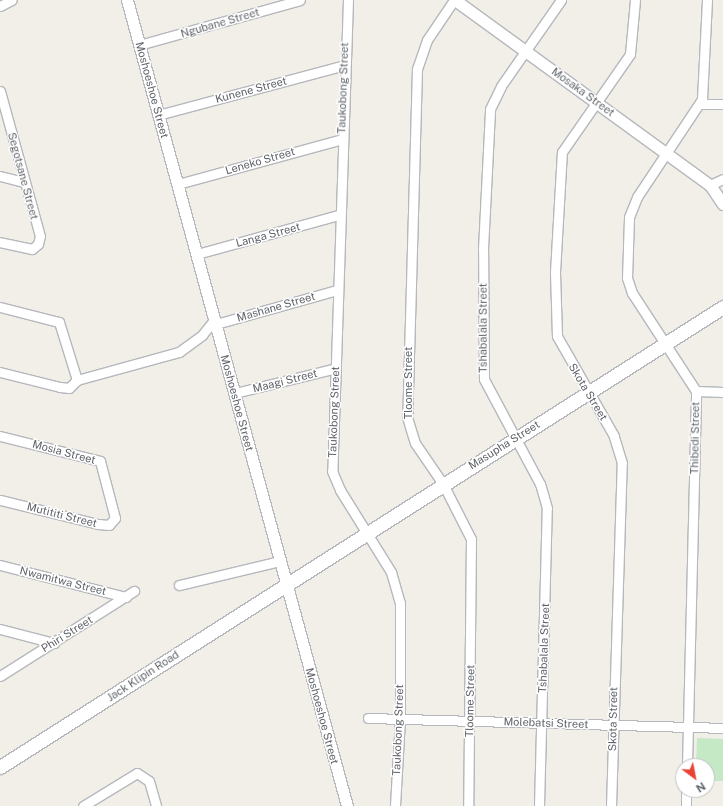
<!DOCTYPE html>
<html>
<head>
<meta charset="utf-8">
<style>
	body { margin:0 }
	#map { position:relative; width:723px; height:806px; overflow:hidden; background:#f1efe8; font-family:"Public Sans",sans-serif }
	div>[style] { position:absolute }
	.green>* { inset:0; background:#c5e8c5 }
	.roads { filter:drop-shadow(1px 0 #b5b8bc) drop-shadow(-1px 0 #b5b8bc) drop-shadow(0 1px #b5b8bc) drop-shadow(0 -1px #b5b8bc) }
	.minor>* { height:9px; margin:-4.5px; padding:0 4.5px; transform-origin:4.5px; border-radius:4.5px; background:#fff }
	.tertiary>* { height:11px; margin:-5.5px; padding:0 5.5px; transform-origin:5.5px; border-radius:5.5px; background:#fff }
	.secondary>* { height:13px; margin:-6.5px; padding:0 6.5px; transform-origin:6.5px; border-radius:6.5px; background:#fff }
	span { translate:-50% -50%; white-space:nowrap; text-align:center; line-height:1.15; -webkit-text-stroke:3px #fff; paint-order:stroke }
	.street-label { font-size:11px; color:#5f6368 }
	.north { position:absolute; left:675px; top:758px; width:40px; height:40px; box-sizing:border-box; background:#fff; border:1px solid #bfc1c3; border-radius:50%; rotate:148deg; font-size:11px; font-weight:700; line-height:16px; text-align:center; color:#5f6368 }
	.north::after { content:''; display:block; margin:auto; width:14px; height:18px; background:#ea4335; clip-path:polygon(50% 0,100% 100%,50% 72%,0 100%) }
</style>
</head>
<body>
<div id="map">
	<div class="green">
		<i style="clip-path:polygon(697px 738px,723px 739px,723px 781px,707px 781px,707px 766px,696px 766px)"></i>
	</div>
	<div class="roads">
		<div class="minor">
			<i style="left:348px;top:0;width:471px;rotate:91.9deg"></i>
			<i style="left:332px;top:471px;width:21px;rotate:67deg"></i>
			<i style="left:340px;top:490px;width:97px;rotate:58.1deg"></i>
			<i style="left:391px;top:572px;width:32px;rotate:74deg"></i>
			<i style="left:400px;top:603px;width:116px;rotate:90deg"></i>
			<i style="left:400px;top:719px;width:87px;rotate:93.3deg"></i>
			<i style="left:454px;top:0;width:48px;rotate:124deg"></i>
			<i style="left:427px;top:40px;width:31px;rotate:109deg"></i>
			<i style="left:417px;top:69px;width:348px;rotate:91.6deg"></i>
			<i style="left:407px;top:417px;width:27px;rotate:73deg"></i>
			<i style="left:415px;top:443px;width:50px;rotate:55.7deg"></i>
			<i style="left:443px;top:484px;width:62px;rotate:63deg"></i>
			<i style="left:471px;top:539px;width:267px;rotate:90.6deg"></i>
			<i style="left:0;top:6px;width:13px;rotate:-27deg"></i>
			<i style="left:139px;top:45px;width:167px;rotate:-15.6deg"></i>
			<i style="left:0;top:91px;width:150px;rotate:74.6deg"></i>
			<i style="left:40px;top:236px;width:8px;rotate:104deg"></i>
			<i style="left:38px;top:244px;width:8px;rotate:140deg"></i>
			<i style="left:32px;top:249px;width:33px;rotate:-168deg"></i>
			<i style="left:701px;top:104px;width:22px"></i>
			<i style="left:158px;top:115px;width:193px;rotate:-15deg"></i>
			<i style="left:0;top:176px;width:25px;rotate:14deg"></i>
			<i style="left:178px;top:184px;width:170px;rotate:-15.3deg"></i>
			<i style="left:710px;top:185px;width:14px;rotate:-25deg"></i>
			<i style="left:197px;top:254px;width:147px;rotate:-15.4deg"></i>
			<i style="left:0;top:307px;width:61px;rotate:14.3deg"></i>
			<i style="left:59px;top:322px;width:61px;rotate:72.8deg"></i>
			<i style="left:77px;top:380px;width:11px;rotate:135deg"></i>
			<i style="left:69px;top:388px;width:9px;rotate:-174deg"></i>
			<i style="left:60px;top:387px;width:62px;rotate:-166deg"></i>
			<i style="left:216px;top:324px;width:126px;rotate:-15.7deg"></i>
			<i style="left:77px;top:380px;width:106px;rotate:-15.4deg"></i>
			<i style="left:179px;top:352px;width:29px;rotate:-36deg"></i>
			<i style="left:202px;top:335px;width:21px;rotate:-51deg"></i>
			<i style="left:696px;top:391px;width:27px;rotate:2deg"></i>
			<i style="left:235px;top:393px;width:104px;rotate:-13.9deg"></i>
			<i style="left:0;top:436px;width:103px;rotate:14deg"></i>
			<i style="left:100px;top:461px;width:59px;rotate:75.3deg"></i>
			<i style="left:115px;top:518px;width:9px;rotate:131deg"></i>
			<i style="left:109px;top:525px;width:11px;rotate:-175deg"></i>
			<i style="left:98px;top:524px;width:101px;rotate:-166.2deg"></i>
			<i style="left:0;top:565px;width:130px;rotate:14.3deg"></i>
			<i style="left:179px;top:585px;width:104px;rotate:-13.4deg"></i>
			<i style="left:0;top:629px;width:56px;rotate:14.5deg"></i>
			<i style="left:0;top:676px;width:159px;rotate:-32.4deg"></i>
			<i style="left:368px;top:718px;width:355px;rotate:1.6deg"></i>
			<i style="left:687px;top:766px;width:375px;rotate:-88.6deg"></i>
			<i style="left:696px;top:391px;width:117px;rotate:-123.1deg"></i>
			<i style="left:632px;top:293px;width:16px;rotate:-108deg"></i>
			<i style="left:627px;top:278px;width:31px;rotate:-88deg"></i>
			<i style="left:628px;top:247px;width:30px;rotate:-88deg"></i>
			<i style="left:629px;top:217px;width:22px;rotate:-68deg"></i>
			<i style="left:637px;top:197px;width:118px;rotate:-56.4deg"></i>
			<i style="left:702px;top:99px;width:99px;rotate:-87.1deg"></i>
			<i style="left:83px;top:806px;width:63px;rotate:-31.4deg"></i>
			<i style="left:137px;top:773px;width:14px;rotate:34deg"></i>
			<i style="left:149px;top:781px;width:26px;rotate:74deg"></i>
			<i style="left:539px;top:806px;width:298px;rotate:-88.5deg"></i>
			<i style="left:547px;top:508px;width:25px;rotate:-106deg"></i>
			<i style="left:540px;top:484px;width:119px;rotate:-118.1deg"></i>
			<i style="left:484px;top:379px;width:130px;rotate:-90.4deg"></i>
			<i style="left:483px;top:249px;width:140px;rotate:-87.1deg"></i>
			<i style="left:490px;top:109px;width:25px;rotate:-64deg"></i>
			<i style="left:501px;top:86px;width:105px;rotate:-55.1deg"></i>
			<i style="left:611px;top:806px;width:343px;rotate:-88.2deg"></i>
			<i style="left:622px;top:463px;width:28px;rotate:-107deg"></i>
			<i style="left:614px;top:436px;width:115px;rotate:-119.7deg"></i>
			<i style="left:557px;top:336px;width:64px;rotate:-91.8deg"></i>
			<i style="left:555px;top:272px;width:120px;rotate:-86.7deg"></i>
			<i style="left:562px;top:152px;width:119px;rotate:-55.2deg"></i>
			<i style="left:630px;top:54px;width:54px;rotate:-84.7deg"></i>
			<i style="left:686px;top:806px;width:16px;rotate:-90deg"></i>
		</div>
		<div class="tertiary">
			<i style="left:127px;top:0;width:835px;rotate:74.73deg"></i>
			<i style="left:455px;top:0;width:315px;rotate:36deg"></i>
			<i style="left:710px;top:185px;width:23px;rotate:56deg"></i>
		</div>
		<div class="secondary">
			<i style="left:0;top:767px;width:857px;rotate:-32.47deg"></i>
		</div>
	</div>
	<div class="street-label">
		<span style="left:220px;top:23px;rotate:-16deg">Ngubane Street</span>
		<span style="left:343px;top:88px;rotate:-88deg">Taukobong Street</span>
		<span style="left:152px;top:90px;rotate:75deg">Moshoeshoe Street</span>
		<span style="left:251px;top:90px;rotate:-15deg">Kunene Street</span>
		<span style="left:583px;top:92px;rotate:36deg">Mosaka Street</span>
		<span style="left:260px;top:161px;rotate:-16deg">Leneko Street</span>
		<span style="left:23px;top:176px;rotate:75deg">Segotsane Street</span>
		<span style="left:268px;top:235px;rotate:-15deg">Langa Street</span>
		<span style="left:276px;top:307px;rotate:-16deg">Mashane Street</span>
		<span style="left:483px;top:328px;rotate:-90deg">Tshabalala Street</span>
		<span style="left:285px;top:381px;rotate:-14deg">Maagi Street</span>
		<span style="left:408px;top:383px;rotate:-90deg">Tloome Street</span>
		<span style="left:588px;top:392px;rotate:59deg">Skota Street</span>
		<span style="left:237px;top:403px;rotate:75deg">Moshoeshoe Street</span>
		<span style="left:334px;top:412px;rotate:-88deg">Taukobong Street</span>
		<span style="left:695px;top:438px;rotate:-89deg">Thibedi Street</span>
		<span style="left:504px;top:445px;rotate:-32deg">Masupha Street</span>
		<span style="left:64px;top:452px;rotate:15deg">Mosia Street</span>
		<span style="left:62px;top:515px;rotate:14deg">Mutititi Street</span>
		<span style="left:63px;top:581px;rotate:14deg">Nwamitwa Street</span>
		<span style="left:67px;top:634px;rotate:-32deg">Phiri Street</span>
		<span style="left:544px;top:648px;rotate:-88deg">Tshabalala Street</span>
		<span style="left:143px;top:676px;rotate:-33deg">Jack Klipin Road</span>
		<span style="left:470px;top:701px;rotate:-89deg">Tloome Street</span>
		<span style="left:322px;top:716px;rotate:75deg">Moshoeshoe Street</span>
		<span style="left:613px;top:719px;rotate:-89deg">Skota Street</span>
		<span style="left:546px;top:723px;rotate:2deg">Molebatsi Street</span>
		<span style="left:398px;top:730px;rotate:-88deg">Taukobong Street</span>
	</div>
	<div class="north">N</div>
</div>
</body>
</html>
